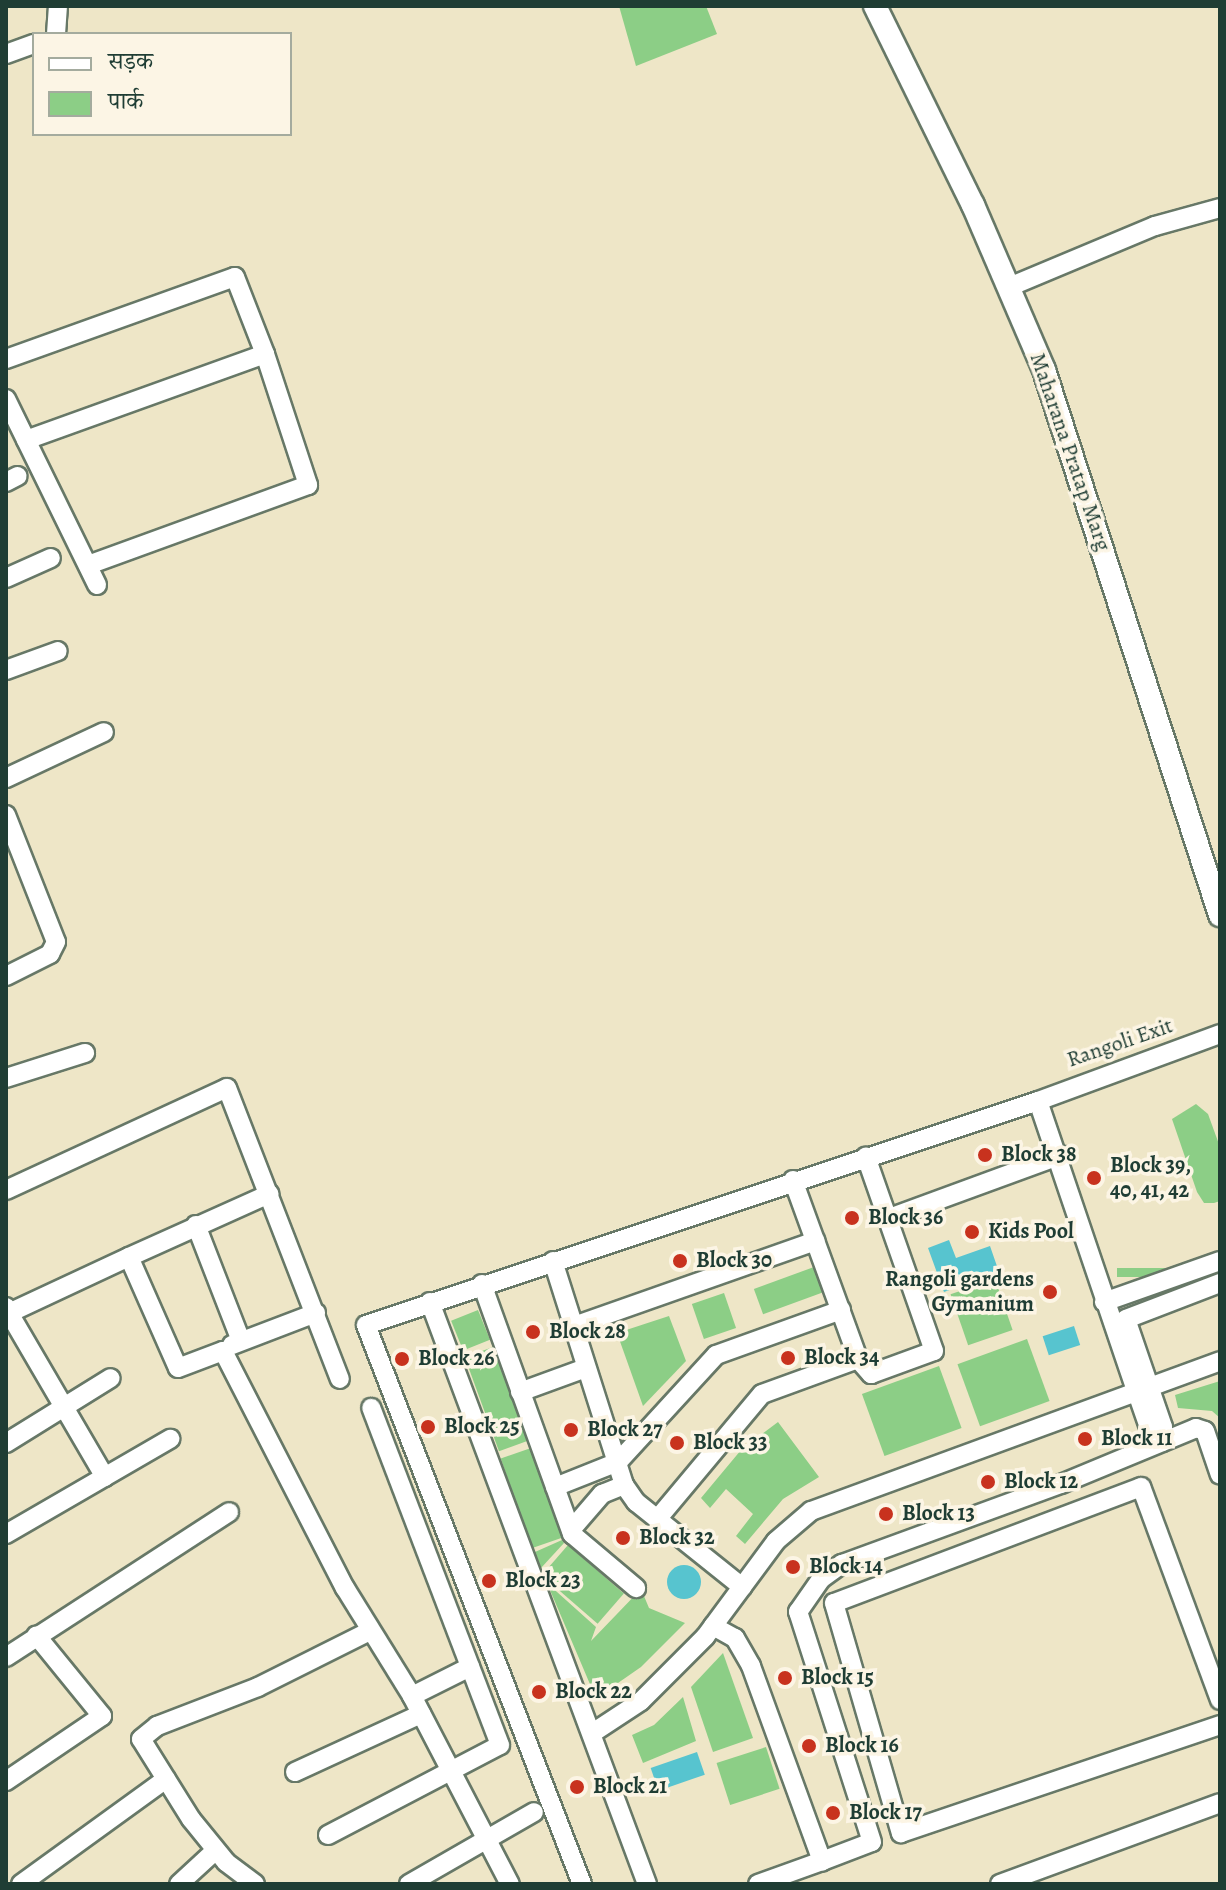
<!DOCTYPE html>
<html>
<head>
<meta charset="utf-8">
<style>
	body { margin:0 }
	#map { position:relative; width:1226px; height:1890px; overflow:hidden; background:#eee6c7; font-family:Alegreya,"Noto Serif Devanagari",serif }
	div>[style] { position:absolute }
	.green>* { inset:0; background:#8cce86; transform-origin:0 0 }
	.water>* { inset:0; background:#57c4cf; transform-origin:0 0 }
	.round { border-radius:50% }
	.roads { filter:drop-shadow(2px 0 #677867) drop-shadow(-2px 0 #677867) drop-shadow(0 2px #677867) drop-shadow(0 -2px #677867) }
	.minor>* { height:18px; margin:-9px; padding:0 9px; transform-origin:9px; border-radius:9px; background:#fff }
	.tertiary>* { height:22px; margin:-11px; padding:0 11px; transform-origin:11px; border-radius:11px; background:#fff }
	.dots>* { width:22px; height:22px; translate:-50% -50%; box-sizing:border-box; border:4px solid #fcf5e5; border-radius:50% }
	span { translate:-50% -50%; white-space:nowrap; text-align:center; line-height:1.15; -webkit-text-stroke:7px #fcf5e5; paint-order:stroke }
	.street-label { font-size:22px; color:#1f3d34 }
	.poi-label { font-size:22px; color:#1f3d34; font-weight:700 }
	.left { translate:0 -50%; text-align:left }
	.right { translate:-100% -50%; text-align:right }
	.frame { position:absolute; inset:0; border:8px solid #1f3d34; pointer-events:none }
	.legend { position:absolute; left:32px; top:32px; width:260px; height:104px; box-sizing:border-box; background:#fcf5e5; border:2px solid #a4ab9e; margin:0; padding:10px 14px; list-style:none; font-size:24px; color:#1f3d34 }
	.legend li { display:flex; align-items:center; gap:16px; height:40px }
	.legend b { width:40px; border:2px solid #a4ab9e }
</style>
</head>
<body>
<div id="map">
	<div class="green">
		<i style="clip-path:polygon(619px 6px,706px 6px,717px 34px,636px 66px)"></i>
		<i style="clip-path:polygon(1196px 1104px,1208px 1114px,1220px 1147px,1220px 1201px,1214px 1203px,1204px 1203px,1197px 1192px,1172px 1119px)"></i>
		<i style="left:814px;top:1267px;width:27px;height:64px;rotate:70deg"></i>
		<i style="left:1220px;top:1268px;width:9px;height:103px;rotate:90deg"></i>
		<i style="left:995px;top:1279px;width:54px;height:47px;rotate:71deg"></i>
		<i style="left:724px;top:1293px;width:37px;height:34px;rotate:71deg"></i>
		<i style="left:478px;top:1310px;width:32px;height:29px;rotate:68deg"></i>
		<i style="clip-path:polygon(669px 1316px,686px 1361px,643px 1406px,617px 1333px)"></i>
		<i style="left:1027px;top:1339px;width:66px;height:74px;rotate:70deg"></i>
		<i style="left:493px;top:1347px;width:100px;height:30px;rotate:70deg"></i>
		<i style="left:939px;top:1366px;width:66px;height:82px;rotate:70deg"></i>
		<i style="clip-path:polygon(1220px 1381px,1220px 1418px,1212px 1411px,1178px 1408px,1175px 1395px)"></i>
		<i style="clip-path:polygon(778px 1422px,819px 1477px,783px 1499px,745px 1544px,736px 1536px,753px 1514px,726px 1489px,710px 1508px,701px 1498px,741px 1450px)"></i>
		<i style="left:531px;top:1448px;width:95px;height:32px;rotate:71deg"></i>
		<i style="clip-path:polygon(562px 1540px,564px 1543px,541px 1568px,535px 1552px)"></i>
		<i style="left:568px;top:1545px;width:74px;height:40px;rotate:41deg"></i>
		<i style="clip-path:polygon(547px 1583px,596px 1627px,591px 1641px,641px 1589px,649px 1608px,685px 1623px,641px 1667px,605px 1692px,600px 1680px,603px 1692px,595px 1696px)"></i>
		<i style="clip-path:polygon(723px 1653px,753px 1738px,713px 1752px,691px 1687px)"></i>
		<i style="clip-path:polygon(683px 1697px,696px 1741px,643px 1763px,632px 1735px,654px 1725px)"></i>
		<i style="left:766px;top:1747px;width:44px;height:52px;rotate:72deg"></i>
	</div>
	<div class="water">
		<i class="round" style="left:962px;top:1222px;width:20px;height:20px"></i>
		<i style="clip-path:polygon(949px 1240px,956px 1258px,990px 1246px,999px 1272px,944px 1292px,928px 1248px)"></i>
		<i style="left:1074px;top:1326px;width:20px;height:33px;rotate:72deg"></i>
		<i class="round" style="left:667px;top:1565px;width:34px;height:34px"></i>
		<i style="left:697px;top:1752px;width:24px;height:49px;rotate:71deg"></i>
	</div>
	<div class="roads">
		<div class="minor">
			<i style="left:56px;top:34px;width:28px;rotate:-86deg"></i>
			<i style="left:6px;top:54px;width:30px;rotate:-20deg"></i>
			<i style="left:1009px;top:287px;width:158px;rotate:-22.7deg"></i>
			<i style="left:1155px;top:226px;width:67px;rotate:-15.5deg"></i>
			<i style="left:6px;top:359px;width:243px;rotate:-19.7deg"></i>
			<i style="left:235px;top:277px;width:83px;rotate:68.7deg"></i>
			<i style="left:6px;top:399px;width:207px;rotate:63.9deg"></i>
			<i style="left:26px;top:440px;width:254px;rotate:-19.8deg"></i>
			<i style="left:265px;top:354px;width:138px;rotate:71.8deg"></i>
			<i style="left:308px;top:485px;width:234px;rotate:160deg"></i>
			<i style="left:6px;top:482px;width:13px;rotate:-27deg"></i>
			<i style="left:6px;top:578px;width:49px;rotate:-24deg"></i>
			<i style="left:6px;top:670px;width:55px;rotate:-20.1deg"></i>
			<i style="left:6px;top:778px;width:108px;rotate:-25.1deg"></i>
			<i style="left:6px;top:815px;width:136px;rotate:68.5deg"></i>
			<i style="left:56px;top:942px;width:13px;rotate:117deg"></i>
			<i style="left:50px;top:954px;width:49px;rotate:153.4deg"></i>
			<i style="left:6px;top:1078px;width:83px;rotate:-17.6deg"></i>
			<i style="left:1038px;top:1101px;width:305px;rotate:71.3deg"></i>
			<i style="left:1136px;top:1390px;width:46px;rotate:70.8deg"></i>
			<i style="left:1151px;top:1433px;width:14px;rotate:39deg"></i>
			<i style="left:1162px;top:1442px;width:15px;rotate:-86deg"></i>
			<i style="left:1163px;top:1427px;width:114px;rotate:-108.9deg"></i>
			<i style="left:1126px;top:1319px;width:101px;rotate:-21deg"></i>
			<i style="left:793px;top:1180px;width:190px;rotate:70deg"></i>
			<i style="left:858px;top:1359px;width:20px;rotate:49deg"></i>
			<i style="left:871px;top:1374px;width:67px;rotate:-20.1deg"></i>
			<i style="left:934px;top:1351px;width:206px;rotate:-109.3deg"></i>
			<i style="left:6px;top:1190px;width:243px;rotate:-24.8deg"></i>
			<i style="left:227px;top:1088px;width:312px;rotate:68.8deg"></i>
			<i style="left:889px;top:1218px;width:183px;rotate:-20.1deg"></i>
			<i style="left:196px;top:1225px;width:124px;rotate:68.8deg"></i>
			<i style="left:129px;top:1257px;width:154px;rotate:-24.2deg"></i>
			<i style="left:553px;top:1261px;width:235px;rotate:72.4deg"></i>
			<i style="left:624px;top:1485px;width:21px;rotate:55deg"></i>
			<i style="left:636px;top:1502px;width:136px;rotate:38.7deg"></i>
			<i style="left:482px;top:1284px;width:266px;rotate:70.2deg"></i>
			<i style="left:572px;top:1534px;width:84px;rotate:40.2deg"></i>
			<i style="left:430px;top:1302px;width:621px;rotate:69.55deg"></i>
			<i style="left:1104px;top:1302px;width:123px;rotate:-19.5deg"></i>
			<i style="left:6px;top:1307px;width:7px;rotate:63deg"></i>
			<i style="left:9px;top:1313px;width:132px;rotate:-25deg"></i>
			<i style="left:129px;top:1257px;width:121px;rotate:66.2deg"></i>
			<i style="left:178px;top:1368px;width:48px;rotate:-20.7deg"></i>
			<i style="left:223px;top:1351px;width:267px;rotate:62.8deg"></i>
			<i style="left:345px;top:1588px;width:127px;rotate:58.2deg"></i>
			<i style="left:412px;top:1696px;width:212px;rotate:62.5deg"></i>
			<i style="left:9px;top:1313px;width:190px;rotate:59.7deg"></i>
			<i style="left:574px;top:1326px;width:256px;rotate:-19.4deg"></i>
			<i style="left:232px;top:1345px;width:90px;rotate:-20.9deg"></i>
			<i style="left:520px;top:1392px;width:70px;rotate:-20deg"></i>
			<i style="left:6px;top:1443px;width:123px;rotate:-31.8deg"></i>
			<i style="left:555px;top:1487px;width:68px;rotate:-21.6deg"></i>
			<i style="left:618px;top:1462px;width:145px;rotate:-47.5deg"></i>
			<i style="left:716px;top:1355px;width:133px;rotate:-19.8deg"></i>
			<i style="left:659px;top:1517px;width:160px;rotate:-50.1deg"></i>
			<i style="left:762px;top:1394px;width:102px;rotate:-20deg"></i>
			<i style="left:571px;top:1530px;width:48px;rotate:-49.3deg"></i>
			<i style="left:602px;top:1494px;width:24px;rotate:-22deg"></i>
			<i style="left:6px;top:1534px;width:190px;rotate:-30.1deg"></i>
			<i style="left:713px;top:1626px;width:25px;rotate:29deg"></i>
			<i style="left:735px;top:1638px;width:32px;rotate:60deg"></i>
			<i style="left:751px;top:1666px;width:208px;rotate:70deg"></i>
			<i style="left:822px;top:1861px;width:68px;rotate:160.2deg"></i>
			<i style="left:6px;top:1657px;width:266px;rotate:-33deg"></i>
			<i style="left:412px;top:1696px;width:65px;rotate:-26.6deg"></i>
			<i style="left:1220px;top:1700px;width:227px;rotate:-110.3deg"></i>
			<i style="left:1141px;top:1487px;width:328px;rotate:159.3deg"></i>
			<i style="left:834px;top:1603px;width:240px;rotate:73.8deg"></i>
			<i style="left:901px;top:1833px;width:337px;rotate:-18.7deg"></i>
			<i style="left:594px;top:1732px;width:56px;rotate:-33.4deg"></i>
			<i style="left:641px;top:1701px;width:91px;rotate:-45deg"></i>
			<i style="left:705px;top:1637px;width:119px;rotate:-53.5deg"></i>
			<i style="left:776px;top:1541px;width:46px;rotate:-40.6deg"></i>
			<i style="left:811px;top:1511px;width:436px;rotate:-20.1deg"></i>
			<i style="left:295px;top:1772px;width:139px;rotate:-24.7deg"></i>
			<i style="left:6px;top:1781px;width:116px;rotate:-34.1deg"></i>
			<i style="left:102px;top:1716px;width:104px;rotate:-129.2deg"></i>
			<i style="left:328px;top:1835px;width:194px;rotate:-27.6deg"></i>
			<i style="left:500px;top:1745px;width:361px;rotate:-110.9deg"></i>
			<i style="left:822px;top:1861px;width:53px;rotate:-20.8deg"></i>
			<i style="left:872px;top:1842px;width:242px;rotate:-107.8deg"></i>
			<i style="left:798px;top:1612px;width:40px;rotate:-55.1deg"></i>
			<i style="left:821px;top:1579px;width:26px;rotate:-36deg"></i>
			<i style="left:842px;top:1564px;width:233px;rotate:-20.1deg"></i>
			<i style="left:1061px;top:1484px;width:146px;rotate:-22.5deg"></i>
			<i style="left:1196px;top:1428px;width:9px;rotate:18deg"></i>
			<i style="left:1205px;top:1431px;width:46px;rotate:71.2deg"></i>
			<i style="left:21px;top:1884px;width:179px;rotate:-35.9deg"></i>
			<i style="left:179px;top:1884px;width:50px;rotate:-42.6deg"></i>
			<i style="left:255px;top:1884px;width:36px;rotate:-143deg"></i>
			<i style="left:226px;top:1862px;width:55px;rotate:-129.1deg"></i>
			<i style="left:191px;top:1819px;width:94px;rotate:-122deg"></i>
			<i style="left:141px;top:1739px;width:21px;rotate:-39deg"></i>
			<i style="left:157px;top:1726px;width:108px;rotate:-21.1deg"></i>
			<i style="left:258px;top:1687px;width:125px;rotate:-26.6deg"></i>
			<i style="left:409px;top:1884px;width:144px;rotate:-29.9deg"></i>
			<i style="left:582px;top:1884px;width:599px;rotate:-111.13deg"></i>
			<i style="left:366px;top:1325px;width:708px;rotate:-18.43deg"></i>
			<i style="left:1038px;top:1101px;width:194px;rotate:-20.2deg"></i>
			<i style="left:1000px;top:1884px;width:234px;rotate:-20.2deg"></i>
		</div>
		<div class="tertiary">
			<i style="left:875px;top:6px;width:222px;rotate:63.8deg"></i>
			<i style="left:973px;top:205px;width:180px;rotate:66.7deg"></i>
			<i style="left:1044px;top:370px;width:573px;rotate:72.1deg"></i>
		</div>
	</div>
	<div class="dots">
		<i style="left:985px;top:1155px;background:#c8321e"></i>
		<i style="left:1094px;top:1178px;background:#c8321e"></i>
		<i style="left:852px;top:1218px;background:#c8321e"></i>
		<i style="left:972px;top:1232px;background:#c8321e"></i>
		<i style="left:680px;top:1261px;background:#c8321e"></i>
		<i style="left:1050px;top:1292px;background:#c8321e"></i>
		<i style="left:533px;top:1332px;background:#c8321e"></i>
		<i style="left:788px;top:1358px;background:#c8321e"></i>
		<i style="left:402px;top:1359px;background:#c8321e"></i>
		<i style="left:428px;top:1427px;background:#c8321e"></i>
		<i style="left:571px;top:1430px;background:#c8321e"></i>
		<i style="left:1085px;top:1439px;background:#c8321e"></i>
		<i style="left:677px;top:1443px;background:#c8321e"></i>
		<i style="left:988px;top:1482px;background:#c8321e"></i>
		<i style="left:886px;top:1514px;background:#c8321e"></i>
		<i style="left:623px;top:1538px;background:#c8321e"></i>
		<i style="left:793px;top:1567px;background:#c8321e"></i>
		<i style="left:489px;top:1581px;background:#c8321e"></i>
		<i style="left:785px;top:1678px;background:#c8321e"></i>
		<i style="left:539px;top:1692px;background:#c8321e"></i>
		<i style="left:809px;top:1746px;background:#c8321e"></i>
		<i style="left:577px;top:1787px;background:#c8321e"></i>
		<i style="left:833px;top:1813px;background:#c8321e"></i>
	</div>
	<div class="street-label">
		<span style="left:1070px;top:452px;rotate:71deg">Maharana Pratap Marg</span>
		<span style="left:1120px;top:1043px;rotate:-19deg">Rangoli Exit</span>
	</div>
	<div class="poi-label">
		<span class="left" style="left:1001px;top:1155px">Block 38</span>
		<span class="left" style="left:1110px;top:1178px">Block 39,<br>40, 41, 42</span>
		<span class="left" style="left:868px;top:1218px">Block 36</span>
		<span class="left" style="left:988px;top:1232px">Kids Pool</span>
		<span class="left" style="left:696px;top:1261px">Block 30</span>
		<span class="right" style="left:1034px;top:1292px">Rangoli gardens<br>Gymanium</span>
		<span class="left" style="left:549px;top:1332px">Block 28</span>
		<span class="left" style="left:804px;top:1358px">Block 34</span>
		<span class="left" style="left:418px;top:1359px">Block 26</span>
		<span class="left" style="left:444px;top:1427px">Block 25</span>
		<span class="left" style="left:587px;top:1430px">Block 27</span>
		<span class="left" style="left:1101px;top:1439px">Block 11</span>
		<span class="left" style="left:693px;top:1443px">Block 33</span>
		<span class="left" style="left:1004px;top:1482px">Block 12</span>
		<span class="left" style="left:902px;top:1514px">Block 13</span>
		<span class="left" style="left:639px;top:1538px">Block 32</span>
		<span class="left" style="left:809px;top:1567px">Block 14</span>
		<span class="left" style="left:505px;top:1581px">Block 23</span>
		<span class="left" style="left:801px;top:1678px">Block 15</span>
		<span class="left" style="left:555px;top:1692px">Block 22</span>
		<span class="left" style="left:825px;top:1746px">Block 16</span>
		<span class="left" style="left:593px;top:1787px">Block 21</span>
		<span class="left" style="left:849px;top:1813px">Block 17</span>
	</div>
	<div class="frame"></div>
	<ul class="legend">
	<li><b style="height:10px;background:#fff"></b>सड़क</li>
	<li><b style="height:22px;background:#8cce86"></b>पार्क</li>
	</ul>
</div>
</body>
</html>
